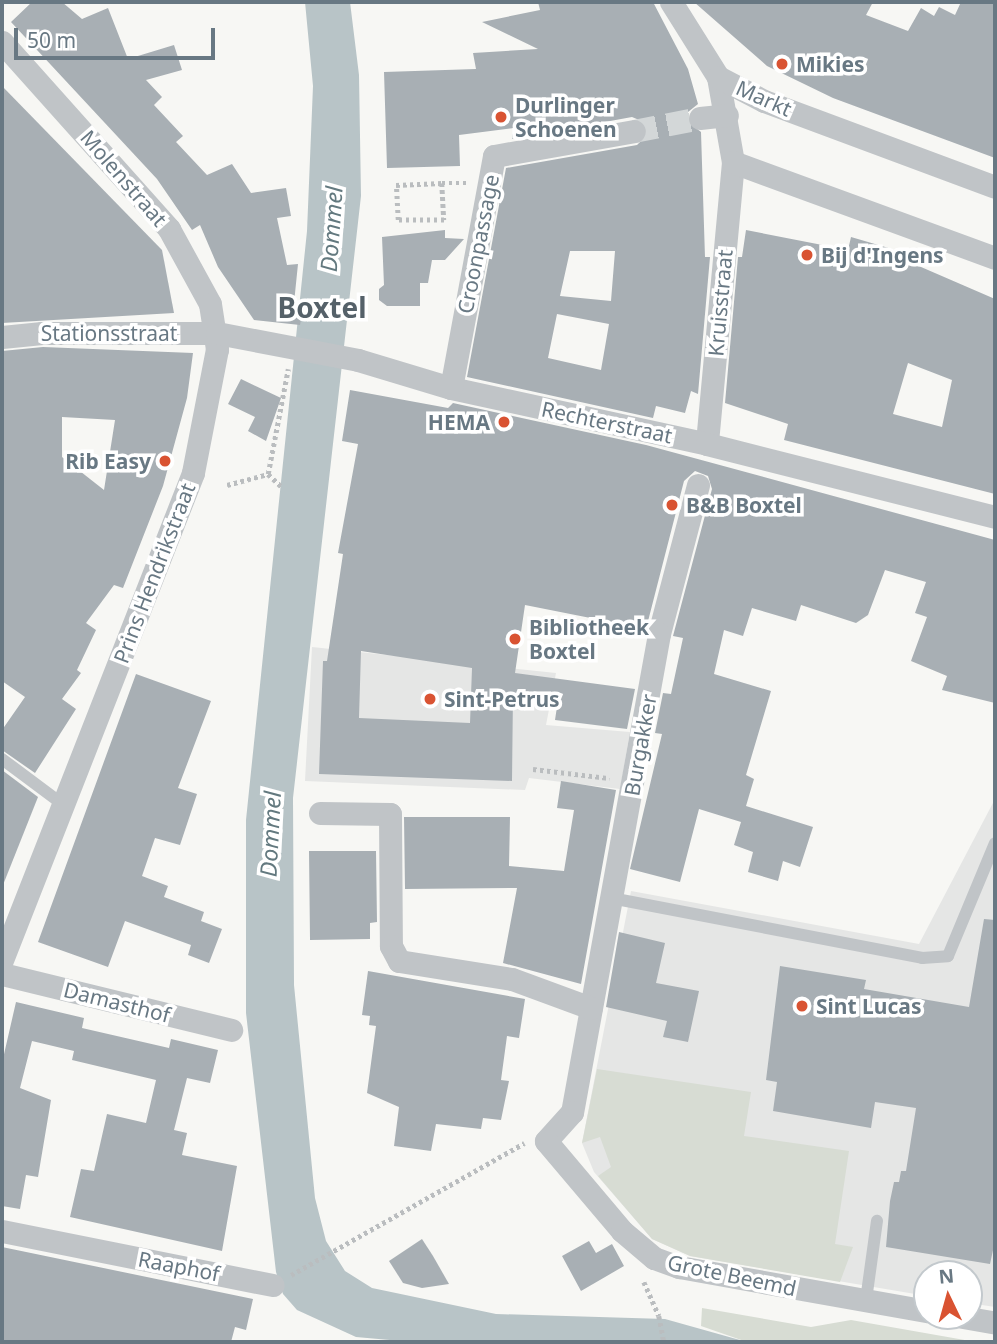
<!DOCTYPE html>
<html>
<head>
<meta charset="utf-8">
<style>
	body { margin:0 }
	#map { position:relative; width:997px; height:1344px; overflow:hidden; background:#f7f7f4; font-family:"Noto Sans",sans-serif }
	div>[style] { position:absolute }
	.built>* { inset:0; background:#e5e6e5 }
	.green>* { inset:0; background:#d7dcd3 }
	.water>* { inset:0; background:#b8c4c7 }
	.building>* { inset:0; background:#a8afb4 }
	.street-tunnel>* { height:23px; margin-top:-11.5px; transform-origin:0; background:repeating-linear-gradient(90deg,#d3d7d8 0 23px,transparent 0 34px) }
	.path>* { height:4.5px; margin-top:-2.25px; transform-origin:0; background:repeating-linear-gradient(90deg,#babdbf 0 3.5px,transparent 0 7px) }
	.lane>* { height:12px; margin:-6px; padding:0 6px; transform-origin:6px; border-radius:6px; background:#c0c4c7 }
	.street>* { height:23px; margin:-11.5px; padding:0 11.5px; transform-origin:11.5px; border-radius:11.5px; background:#c0c4c7 }
	.dots>* { width:19px; height:19px; translate:-50% -50%; box-sizing:border-box; border:4px solid #fff; border-radius:50% }
	span { translate:-50% -50%; white-space:nowrap; text-align:center; line-height:1.15; -webkit-text-stroke:7px #fff; paint-order:stroke }
	.poi-label { font-size:21px; color:#687883; font-weight:700 }
	.left { translate:0 -50%; text-align:left }
	.right { translate:-100% -50%; text-align:right }
	.street-label { font-size:21px; color:#687883 }
	.water-label { font-size:23px; color:#63797f; font-style:italic }
	.district-label { font-size:28px; color:#556169; font-weight:700 }
	.frame { position:absolute; inset:0; border:4px solid #687883; pointer-events:none }
	.north { position:absolute; left:913px; top:1260px; width:70px; height:70px; box-sizing:border-box; background:#fff; border:2px solid #c3c9cd; border-radius:50%; rotate:355deg; font-size:19px; font-weight:700; line-height:28px; text-align:center; color:#687883 }
	.north::after { content:''; display:block; margin:auto; width:24px; height:32px; background:#d95332; clip-path:polygon(50% 0,100% 100%,50% 72%,0 100%) }
	.scale { position:absolute; left:14px; top:28px; width:201px; height:32px; box-sizing:border-box; border:4px solid #687883; border-top:0; padding-left:9px; font-size:21px; line-height:24px; white-space:nowrap; color:#687883; -webkit-text-stroke:5px #fff; paint-order:stroke }
</style>
</head>
<body>
<div id="map">
	<div class="built">
		<i style="clip-path:polygon(312px 647px,556px 673px,546px 725px,630px 732px,620px 789px,529px 778px,525px 790px,305px 781px)"></i>
		<i style="clip-path:polygon(995px 799px,995px 1307px,969px 1303px,969px 1274px,927px 1274px,927px 1296px,690px 1256px,652px 1239px,594px 1172px,582px 1143px,631px 891px,919px 944px)"></i>
	</div>
	<div class="green">
		<i style="clip-path:polygon(597px 1069px,751px 1092px,744px 1136px,849px 1151px,835px 1244px,853px 1247px,840px 1282px,690px 1256px,652px 1239px,598px 1176px,611px 1167px,600px 1137px,582px 1143px)"></i>
		<i style="clip-path:polygon(702px 1308px,811px 1327px,851px 1320px,976px 1342px,747px 1342px,701px 1326px)"></i>
	</div>
	<div class="water">
		<i style="clip-path:polygon(305px 2px,350px 2px,359px 75px,361px 196px,293px 798px,294px 985px,315px 1198px,326px 1241px,345px 1271px,372px 1288px,496px 1314px,665px 1319px,747px 1342px,412px 1342px,356px 1337px,297px 1310px,283px 1294px,276px 1272px,246px 1013px,246px 820px,307px 231px,313px 86px)"></i>
	</div>
	<div class="building">
		<i style="clip-path:polygon(32px 2px,62px 2px,82px 19px,108px 8px,128px 59px,174px 45px,182px 70px,146px 80px,162px 97px,154px 105px,183px 136px,176px 142px,207px 175px,232px 164px,251px 193px,286px 188px,291px 216px,277px 218px,287px 265px,298px 264px,294px 303px,304px 304px,300px 325px,254px 320px,218px 267px,200px 225px,192px 230px,157px 179px,11px 22px)"></i>
		<i style="clip-path:polygon(evenodd,538px 2px,653px 2px,688px 69px,698px 104px,688px 112px,686px 120px,701px 132px,705px 257px,710px 257px,698px 394px,691px 391px,685px 413px,656px 406px,653px 418px,467px 377px,506px 168px,637px 145px,647px 135px,644px 122px,632px 117px,512px 139px,514px 128px,459px 135px,460px 166px,387px 168px,384px 72px,476px 69px,473px 53px,538px 49px,482px 22px,540px 10px,538px 2px,570px 251px,615px 251px,611px 301px,560px 296px,570px 251px,538px 2px,557px 314px,609px 324px,601px 370px,548px 358px,557px 314px)"></i>
		<i style="clip-path:polygon(694px 2px,873px 2px,866px 15px,908px 31px,921px 8px,934px 16px,939px 7px,955px 15px,961px 2px,995px 2px,995px 158px,833px 98px,767px 66px)"></i>
		<i style="clip-path:polygon(2px 86px,162px 250px,174px 313px,2px 323px)"></i>
		<i style="clip-path:polygon(445px 230px,445px 238px,464px 239px,445px 260px,432px 260px,428px 283px,420px 283px,420px 306px,387px 306px,379px 300px,379px 289px,384px 285px,382px 237px)"></i>
		<i style="clip-path:polygon(evenodd,746px 230px,848px 250px,851px 237px,892px 249px,891px 254px,995px 299px,995px 494px,784px 440px,788px 424px,725px 403px,738px 257px,742px 257px,746px 230px,908px 363px,952px 380px,942px 427px,893px 414px,908px 363px)"></i>
		<i style="clip-path:polygon(evenodd,43px 347px,193px 353px,187px 398px,163px 486px,123px 588px,114px 585px,86px 623px,96px 630px,77px 670px,81px 673px,62px 699px,76px 709px,35px 773px,2px 750px,2px 730px,25px 697px,2px 681px,2px 351px,43px 347px,62px 417px,115px 420px,104px 490px,62px 457px,62px 417px)"></i>
		<i style="clip-path:polygon(241px 379px,281px 398px,266px 441px,248px 431px,255px 417px,228px 404px)"></i>
		<i style="clip-path:polygon(evenodd,350px 390px,448px 408px,453px 403px,646px 445px,995px 540px,995px 703px,942px 690px,947px 676px,911px 661px,927px 617px,915px 613px,926px 582px,885px 570px,868px 615px,856px 623px,801px 605px,796px 621px,752px 608px,743px 636px,724px 630px,714px 674px,771px 691px,746px 775px,754px 779px,746px 806px,813px 827px,800px 867px,783px 861px,778px 881px,748px 872px,753px 852px,734px 845px,741px 822px,699px 809px,680px 882px,630px 869px,662px 734px,655px 733px,663px 693px,671px 694px,683px 638px,673px 636px,712px 489px,708px 476px,695px 471px,684px 481px,646px 629px,525px 605px,515px 673px,635px 689px,627px 729px,555px 720px,558px 700px,513px 693px,512px 781px,319px 774px,323px 661px,327px 661px,343px 554px,338px 553px,358px 444px,342px 441px,350px 390px,361px 651px,472px 668px,470px 723px,359px 718px,361px 651px)"></i>
		<i style="clip-path:polygon(136px 674px,211px 701px,178px 788px,197px 794px,180px 845px,155px 838px,142px 876px,168px 886px,164px 897px,204px 912px,201px 921px,222px 929px,209px 963px,188px 955px,191px 945px,125px 921px,108px 967px,38px 942px)"></i>
		<i style="clip-path:polygon(2px 770px,38px 797px,3px 885px,2px 885px)"></i>
		<i style="clip-path:polygon(561px 781px,616px 790px,581px 984px,503px 963px,517px 888px,405px 889px,404px 817px,510px 817px,509px 866px,564px 871px,574px 810px,557px 808px)"></i>
		<i style="clip-path:polygon(309px 851px,376px 851px,377px 922px,370px 923px,370px 939px,310px 940px)"></i>
		<i style="clip-path:polygon(984px 919px,995px 920px,995px 1241px,990px 1264px,886px 1247px,890px 1201px,894px 1182px,899px 1182px,901px 1171px,906px 1171px,916px 1108px,875px 1102px,871px 1128px,773px 1111px,777px 1082px,766px 1080px,780px 966px,866px 980px,864px 989px,969px 1007px)"></i>
		<i style="clip-path:polygon(619px 932px,665px 943px,656px 983px,699px 991px,688px 1042px,663px 1037px,667px 1021px,606px 1007px)"></i>
		<i style="clip-path:polygon(368px 971px,525px 999px,519px 1038px,507px 1036px,501px 1080px,509px 1081px,501px 1120px,483px 1118px,481px 1129px,436px 1124px,431px 1151px,394px 1146px,399px 1107px,367px 1093px,376px 1026px,369px 1025px,370px 1016px,362px 1015px)"></i>
		<i style="clip-path:polygon(16px 1002px,84px 1018px,82px 1028px,169px 1048px,171px 1039px,218px 1050px,210px 1083px,187px 1078px,174px 1130px,187px 1133px,182px 1155px,237px 1166px,222px 1251px,70px 1217px,81px 1169px,94px 1171px,107px 1114px,146px 1123px,156px 1080px,72px 1060px,74px 1051px,32px 1041px,20px 1088px,51px 1100px,38px 1177px,26px 1175px,20px 1209px,2px 1206px,2px 1063px)"></i>
		<i style="clip-path:polygon(422px 1239px,433px 1256px,449px 1284px,422px 1288px,403px 1283px,389px 1261px)"></i>
		<i style="clip-path:polygon(589px 1241px,596px 1253px,612px 1244px,624px 1266px,581px 1291px,562px 1256px)"></i>
		<i style="clip-path:polygon(2px 1247px,253px 1299px,246px 1330px,235px 1327px,231px 1342px,2px 1342px)"></i>
	</div>
	<div class="street-tunnel">
		<i style="left:634px;top:131px;width:67px;rotate:-11.1deg"></i>
	</div>
	<div class="path">
		<i style="left:442px;top:183px;width:37px;rotate:87deg"></i>
		<i style="left:444px;top:220px;width:46px;rotate:180deg"></i>
		<i style="left:398px;top:220px;width:35px;rotate:-93deg"></i>
		<i style="left:396px;top:185px;width:46px;rotate:-2.5deg"></i>
		<i style="left:442px;top:183px;width:24px"></i>
		<i style="left:268px;top:474px;width:19px;rotate:43deg"></i>
		<i style="left:227px;top:485px;width:42px;rotate:-15deg"></i>
		<i style="left:268px;top:474px;width:107px;rotate:-79.2deg"></i>
		<i style="left:533px;top:769px;width:77px;rotate:6.8deg"></i>
		<i style="left:291px;top:1275px;width:268px;rotate:-29.5deg"></i>
		<i style="left:644px;top:1282px;width:37px;rotate:66deg"></i>
		<i style="left:659px;top:1316px;width:26px;rotate:79deg"></i>
	</div>
	<div class="lane">
		<i style="left:2px;top:759px;width:79px;rotate:36.7deg"></i>
		<i style="left:611px;top:898px;width:317px;rotate:10.9deg"></i>
		<i style="left:922px;top:958px;width:26px;rotate:-4deg"></i>
		<i style="left:948px;top:956px;width:122px;rotate:-67.4deg"></i>
		<i style="left:866px;top:1300px;width:80px;rotate:-82.1deg"></i>
	</div>
	<div class="street">
		<i style="left:671px;top:2px;width:89px;rotate:57.9deg"></i>
		<i style="left:718px;top:77px;width:86px;rotate:80deg"></i>
		<i style="left:733px;top:162px;width:283px;rotate:95.3deg"></i>
		<i style="left:2px;top:42px;width:251px;rotate:48.2deg"></i>
		<i style="left:169px;top:229px;width:85px;rotate:61.3deg"></i>
		<i style="left:210px;top:304px;width:46px;rotate:81.2deg"></i>
		<i style="left:217px;top:349px;width:126px;rotate:101deg"></i>
		<i style="left:193px;top:473px;width:523px;rotate:111.41deg"></i>
		<i style="left:718px;top:77px;width:52px;rotate:27.6deg"></i>
		<i style="left:764px;top:101px;width:246px;rotate:20.4deg"></i>
		<i style="left:700px;top:118px;width:27px;rotate:-6deg"></i>
		<i style="left:733px;top:162px;width:279px;rotate:20.1deg"></i>
		<i style="left:2px;top:337px;width:40px;rotate:-5.7deg"></i>
		<i style="left:42px;top:333px;width:175px"></i>
		<i style="left:217px;top:333px;width:144px;rotate:10.8deg"></i>
		<i style="left:358px;top:360px;width:97px;rotate:16.8deg"></i>
		<i style="left:451px;top:388px;width:262px;rotate:12.3deg"></i>
		<i style="left:707px;top:444px;width:297px;rotate:14.2deg"></i>
		<i style="left:451px;top:388px;width:236px;rotate:-79.5deg"></i>
		<i style="left:494px;top:156px;width:142px;rotate:-10.1deg"></i>
		<i style="left:698px;top:485px;width:154px;rotate:104.7deg"></i>
		<i style="left:659px;top:634px;width:486px;rotate:100.3deg"></i>
		<i style="left:572px;top:1112px;width:39px;rotate:132deg"></i>
		<i style="left:546px;top:1141px;width:118px;rotate:49.8deg"></i>
		<i style="left:622px;top:1231px;width:42px;rotate:40.2deg"></i>
		<i style="left:654px;top:1258px;width:27px;rotate:20deg"></i>
		<i style="left:679px;top:1267px;width:252px;rotate:10.1deg"></i>
		<i style="left:320px;top:813px;width:70px;rotate:0.8deg"></i>
		<i style="left:390px;top:814px;width:132px;rotate:89.6deg"></i>
		<i style="left:391px;top:946px;width:17px;rotate:62deg"></i>
		<i style="left:399px;top:961px;width:114px;rotate:9.1deg"></i>
		<i style="left:512px;top:979px;width:84px;rotate:20.2deg"></i>
		<i style="left:2px;top:974px;width:236px;rotate:13.7deg"></i>
		<i style="left:2px;top:1231px;width:276px;rotate:11.3deg"></i>
		<i style="left:957px;top:1316px;width:39px;rotate:10deg"></i>
	</div>
	<div class="dots">
		<i style="left:782px;top:64px;background:#d95332"></i>
		<i style="left:501px;top:117px;background:#d95332"></i>
		<i style="left:807px;top:255px;background:#d95332"></i>
		<i style="left:504px;top:422px;background:#d95332"></i>
		<i style="left:165px;top:461px;background:#d95332"></i>
		<i style="left:672px;top:505px;background:#d95332"></i>
		<i style="left:515px;top:639px;background:#d95332"></i>
		<i style="left:430px;top:699px;background:#d95332"></i>
		<i style="left:802px;top:1006px;background:#d95332"></i>
	</div>
	<div class="poi-label">
		<span class="left" style="left:796px;top:64px">Mikies</span>
		<span class="left" style="left:515px;top:117px">Durlinger<br>Schoenen</span>
		<span class="left" style="left:821px;top:255px">Bij d'Ingens</span>
		<span class="right" style="left:490px;top:422px">HEMA</span>
		<span class="right" style="left:151px;top:461px">Rib Easy</span>
		<span class="left" style="left:686px;top:505px">B&amp;B Boxtel</span>
		<span class="left" style="left:529px;top:639px">Bibliotheek<br>Boxtel</span>
		<span class="left" style="left:444px;top:699px">Sint-Petrus</span>
		<span class="left" style="left:816px;top:1006px">Sint Lucas</span>
	</div>
	<div class="street-label">
		<span style="left:764px;top:98px;rotate:24deg">Markt</span>
		<span style="left:124px;top:178px;rotate:49deg">Molenstraat</span>
		<span style="left:478px;top:244px;rotate:-79deg">Croonpassage</span>
		<span style="left:720px;top:303px;rotate:-85deg">Kruisstraat</span>
		<span style="left:109px;top:333px">Stationsstraat</span>
		<span style="left:607px;top:422px;rotate:12deg">Rechterstraat</span>
		<span style="left:154px;top:573px;rotate:-69deg">Prins Hendrikstraat</span>
		<span style="left:640px;top:745px;rotate:-80deg">Burgakker</span>
		<span style="left:117px;top:1002px;rotate:14deg">Damasthof</span>
		<span style="left:179px;top:1266px;rotate:11deg">Raaphof</span>
		<span style="left:732px;top:1275px;rotate:12deg">Grote Beemd</span>
	</div>
	<div class="water-label">
		<span style="left:331px;top:229px;rotate:-86deg">Dommel</span>
		<span style="left:270px;top:834px;rotate:-87deg">Dommel</span>
	</div>
	<div class="district-label">
		<span style="left:322px;top:307px">Boxtel</span>
	</div>
	<div class="frame"></div>
	<div class="north">N</div>
	<div class="scale">50 m</div>
</div>
</body>
</html>
